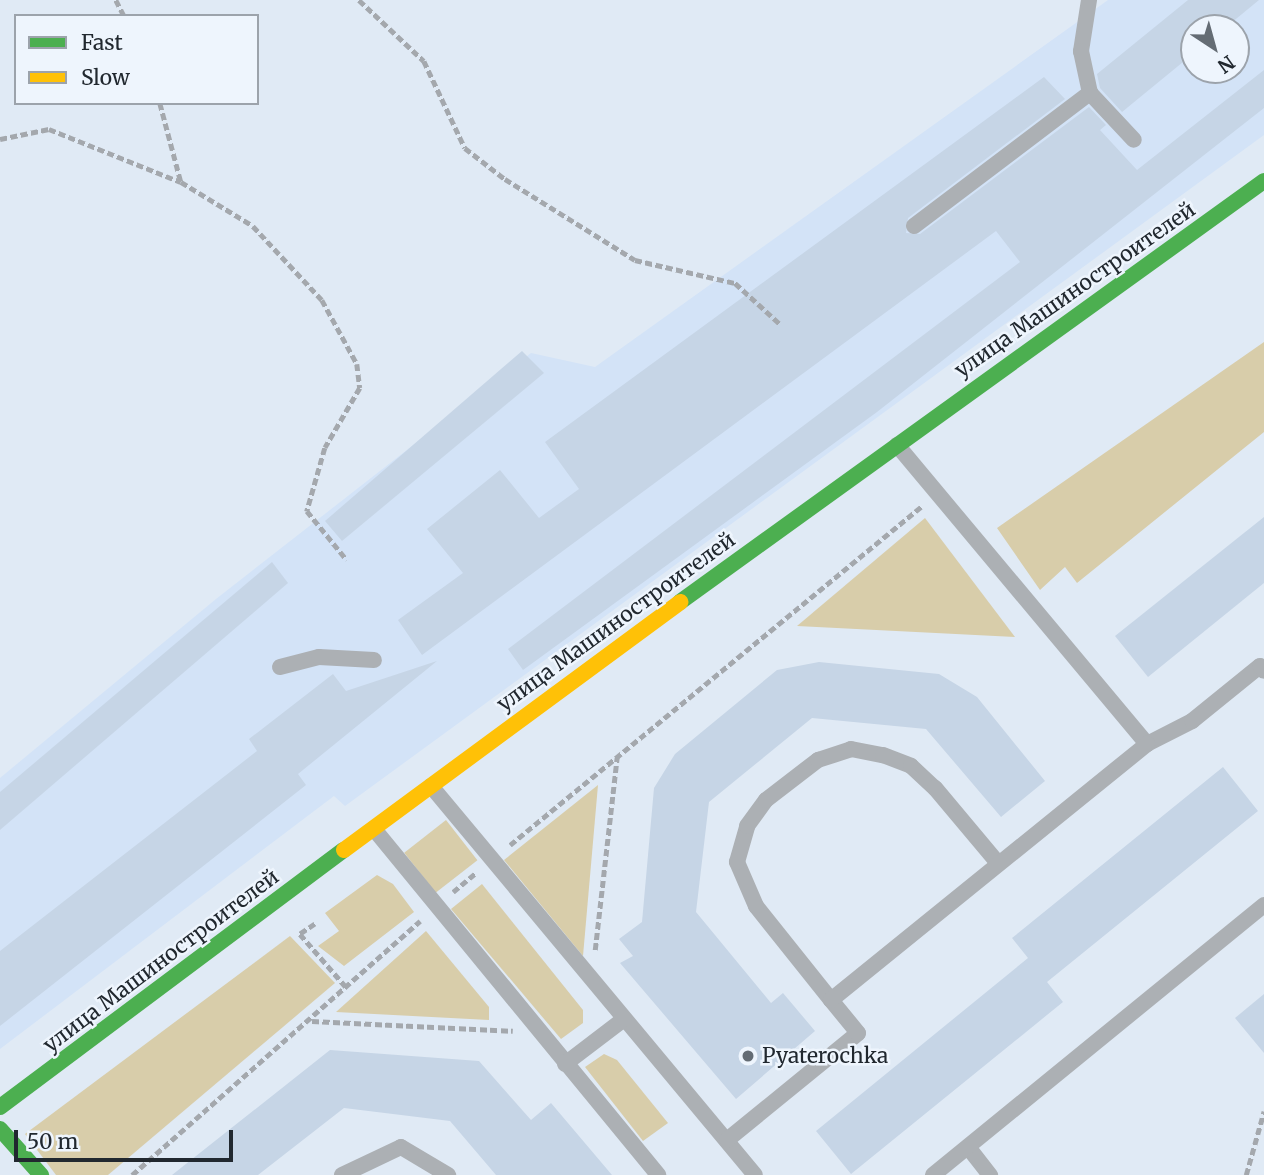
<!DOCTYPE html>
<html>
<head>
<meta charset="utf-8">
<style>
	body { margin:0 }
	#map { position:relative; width:1264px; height:1175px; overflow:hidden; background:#e0eaf5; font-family:Merriweather,serif }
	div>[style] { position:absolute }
	.built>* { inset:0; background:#d3e3f7 }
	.green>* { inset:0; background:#d8cdaa; transform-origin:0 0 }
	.building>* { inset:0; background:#c6d5e6 }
	.path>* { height:4.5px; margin-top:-2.25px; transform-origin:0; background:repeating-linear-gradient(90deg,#a4a8ad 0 7px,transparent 0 10.5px) }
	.lane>* { height:16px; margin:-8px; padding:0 8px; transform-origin:8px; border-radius:8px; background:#acb0b4 }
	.fast>* { height:16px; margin:-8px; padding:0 8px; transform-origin:8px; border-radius:8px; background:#4caf50 }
	.slow>* { height:16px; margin:-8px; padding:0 8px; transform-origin:8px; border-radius:8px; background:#ffc107 }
	.dots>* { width:19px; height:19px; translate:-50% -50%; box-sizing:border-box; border:4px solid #eef5fd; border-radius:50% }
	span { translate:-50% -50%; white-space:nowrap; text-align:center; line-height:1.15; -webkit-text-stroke:5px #eef5fd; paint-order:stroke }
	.street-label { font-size:21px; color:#21282f }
	.poi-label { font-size:21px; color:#21282f }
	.left { translate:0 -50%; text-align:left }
	.legend { position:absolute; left:14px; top:14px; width:245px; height:91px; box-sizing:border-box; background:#eef5fd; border:2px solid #9ca3ab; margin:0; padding:9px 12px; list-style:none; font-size:21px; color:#21282f }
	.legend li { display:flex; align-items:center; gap:14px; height:35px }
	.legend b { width:35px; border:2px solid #9ca3ab }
	.north { position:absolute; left:1180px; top:14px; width:70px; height:70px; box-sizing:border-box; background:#eef5fd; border:2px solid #9ca3ab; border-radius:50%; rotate:144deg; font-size:19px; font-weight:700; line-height:28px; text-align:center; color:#21282f }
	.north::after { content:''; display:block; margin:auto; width:24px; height:32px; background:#646c74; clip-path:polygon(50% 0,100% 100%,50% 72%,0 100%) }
	.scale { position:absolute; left:14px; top:1130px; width:219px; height:32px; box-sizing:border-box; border:4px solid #21282f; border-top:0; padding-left:9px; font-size:21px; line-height:24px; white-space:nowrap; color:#21282f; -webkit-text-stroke:5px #eef5fd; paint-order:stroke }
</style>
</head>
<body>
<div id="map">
	<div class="built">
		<i style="clip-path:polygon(evenodd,1108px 0,1264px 0,1264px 135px,345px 806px,334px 796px,0 1049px,0 778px,216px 599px,531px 353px,595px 367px,1108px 0,1194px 28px,1236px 28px,1236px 70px,1194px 70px,1194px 28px)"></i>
	</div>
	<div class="green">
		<i style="clip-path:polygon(1264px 342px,1264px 432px,1077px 583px,1065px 567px,1040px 590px,997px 528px)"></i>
		<i style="clip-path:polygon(925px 518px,1015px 637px,797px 626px)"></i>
		<i style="clip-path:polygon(598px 785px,583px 956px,504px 860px)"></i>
		<i style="left:446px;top:820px;width:51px;height:53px;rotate:52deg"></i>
		<i style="clip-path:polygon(377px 875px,393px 884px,414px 912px,344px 966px,318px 946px,339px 931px,325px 913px)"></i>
		<i style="clip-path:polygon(482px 884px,583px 1010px,583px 1023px,561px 1039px,451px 909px)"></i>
		<i style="clip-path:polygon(426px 931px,489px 1007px,489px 1020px,336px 1012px)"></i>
		<i style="clip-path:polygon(290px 936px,335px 983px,108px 1175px,56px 1175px,25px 1134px)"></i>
		<i style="clip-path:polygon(604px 1054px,617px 1060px,668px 1123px,643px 1141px,585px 1067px)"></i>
	</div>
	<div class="building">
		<i style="clip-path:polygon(1188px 0,1259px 0,1225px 28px,1194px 28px,1194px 53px,1122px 112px,1100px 88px,1097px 74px)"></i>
		<i style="clip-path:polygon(1264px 70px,1264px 108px,877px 412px,523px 670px,508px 649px,1020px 262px,996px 231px,422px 655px,398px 620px,463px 573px,427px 529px,500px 470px,539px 518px,579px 489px,545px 442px,1044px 77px,1065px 99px,908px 218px,906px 233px,920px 234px,1089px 107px,1106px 125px,1100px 130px,1137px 170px)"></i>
		<i style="clip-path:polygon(522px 351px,544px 373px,342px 541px,325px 521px)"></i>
		<i style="clip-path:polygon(1264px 517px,1264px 583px,1148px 677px,1115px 636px)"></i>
		<i style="clip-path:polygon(272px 562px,288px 583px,0 830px,0 792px)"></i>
		<i style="clip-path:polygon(437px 661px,298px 774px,306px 785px,0 1026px,0 951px,257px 751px,249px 739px,333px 674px,346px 691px)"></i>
		<i style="clip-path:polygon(819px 662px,939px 674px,977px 697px,1045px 781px,1001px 817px,926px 729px,812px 718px,709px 802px,696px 912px,771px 1003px,783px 993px,815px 1031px,736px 1099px,620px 963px,633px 956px,619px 939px,642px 922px,654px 788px,675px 754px,777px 670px)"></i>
		<i style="clip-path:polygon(1223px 767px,1258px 811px,1047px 982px,1063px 1002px,851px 1174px,816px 1131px,1028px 958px,1012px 938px)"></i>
		<i style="clip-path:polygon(1264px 994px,1264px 1053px,1235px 1018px)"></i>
		<i style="clip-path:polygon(330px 1050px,479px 1061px,531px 1120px,551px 1103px,612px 1175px,496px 1175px,450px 1121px,344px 1108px,258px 1175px,172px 1175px)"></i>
	</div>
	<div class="path">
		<i style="left:116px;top:0;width:18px;rotate:63deg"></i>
		<i style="left:359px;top:0;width:89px;rotate:43.2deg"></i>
		<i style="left:424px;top:61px;width:96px;rotate:64.8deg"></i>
		<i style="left:465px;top:148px;width:51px;rotate:37.8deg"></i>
		<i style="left:505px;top:179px;width:153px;rotate:31.9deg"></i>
		<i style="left:635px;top:260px;width:103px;rotate:13deg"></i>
		<i style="left:735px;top:283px;width:61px;rotate:42.3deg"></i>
		<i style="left:160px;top:103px;width:82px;rotate:75.1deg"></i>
		<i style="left:0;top:139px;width:50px;rotate:-11.5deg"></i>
		<i style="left:49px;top:129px;width:142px;rotate:21.9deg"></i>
		<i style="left:181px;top:182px;width:84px;rotate:31.4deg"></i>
		<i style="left:253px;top:226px;width:101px;rotate:47deg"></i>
		<i style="left:322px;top:300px;width:73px;rotate:61.3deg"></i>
		<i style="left:357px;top:364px;width:24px;rotate:83deg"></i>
		<i style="left:360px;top:388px;width:69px;rotate:120.3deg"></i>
		<i style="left:325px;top:448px;width:66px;rotate:105.9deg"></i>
		<i style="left:307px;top:511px;width:63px;rotate:50.8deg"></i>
		<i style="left:510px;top:845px;width:534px;rotate:-39.45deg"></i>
		<i style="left:453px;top:892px;width:30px;rotate:-40deg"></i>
		<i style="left:315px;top:924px;width:18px;rotate:146deg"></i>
		<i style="left:300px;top:934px;width:72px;rotate:49deg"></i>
		<i style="left:595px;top:950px;width:194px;rotate:-83.5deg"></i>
		<i style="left:312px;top:1021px;width:201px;rotate:2.8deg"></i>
		<i style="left:132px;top:1175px;width:384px;rotate:-41.4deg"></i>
		<i style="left:1246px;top:1175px;width:66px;rotate:-74.3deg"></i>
	</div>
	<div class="lane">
		<i style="left:1089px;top:0;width:52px;rotate:98.9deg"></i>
		<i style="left:1081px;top:51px;width:43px;rotate:77.9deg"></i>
		<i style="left:1090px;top:93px;width:64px;rotate:46.9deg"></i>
		<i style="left:914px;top:226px;width:221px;rotate:-37.1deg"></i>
		<i style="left:897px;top:445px;width:390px;rotate:50.1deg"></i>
		<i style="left:1147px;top:744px;width:51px;rotate:-27.1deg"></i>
		<i style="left:1192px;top:721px;width:87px;rotate:-39deg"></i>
		<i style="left:1260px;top:666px;width:6px;rotate:51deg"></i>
		<i style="left:280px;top:667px;width:40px;rotate:-14.4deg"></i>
		<i style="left:319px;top:657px;width:55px;rotate:3.1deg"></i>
		<i style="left:431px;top:786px;width:506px;rotate:50.21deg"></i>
		<i style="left:374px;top:829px;width:448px;rotate:50.6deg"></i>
		<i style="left:831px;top:1000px;width:120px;rotate:-128.6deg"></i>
		<i style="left:756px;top:906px;width:48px;rotate:-113.4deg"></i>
		<i style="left:737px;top:862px;width:37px;rotate:-74deg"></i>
		<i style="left:747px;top:826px;width:32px;rotate:-54deg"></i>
		<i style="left:766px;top:800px;width:66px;rotate:-37.6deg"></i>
		<i style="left:818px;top:760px;width:35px;rotate:-18deg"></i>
		<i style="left:851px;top:749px;width:33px;rotate:11deg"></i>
		<i style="left:883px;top:755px;width:30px;rotate:21deg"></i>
		<i style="left:911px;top:766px;width:33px;rotate:43deg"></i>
		<i style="left:935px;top:788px;width:98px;rotate:50deg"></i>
		<i style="left:565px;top:1064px;width:74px;rotate:-37.3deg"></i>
		<i style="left:727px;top:1140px;width:169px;rotate:-39.2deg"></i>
		<i style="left:858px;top:1033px;width:43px;rotate:-129.3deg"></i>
		<i style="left:831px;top:1000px;width:407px;rotate:-39deg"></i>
		<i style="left:968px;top:1147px;width:36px;rotate:52deg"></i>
		<i style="left:342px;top:1175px;width:65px;rotate:-25.4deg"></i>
		<i style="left:401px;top:1147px;width:55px;rotate:30.8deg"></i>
		<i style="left:933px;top:1175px;width:427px;rotate:-39.2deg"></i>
	</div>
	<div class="fast">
		<i style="left:680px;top:602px;width:720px;rotate:-35.79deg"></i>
		<i style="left:0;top:1107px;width:429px;rotate:-36.8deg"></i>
		<i style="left:0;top:1129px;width:62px;rotate:48.3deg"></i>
	</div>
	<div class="slow">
		<i style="left:344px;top:850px;width:418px;rotate:-36.4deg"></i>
	</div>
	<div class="dots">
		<i style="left:748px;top:1056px;background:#646c74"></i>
	</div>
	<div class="street-label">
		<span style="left:1075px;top:290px;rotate:-35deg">улица Машиностроителей</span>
		<span style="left:616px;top:622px;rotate:-36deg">улица Машиностроителей</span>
		<span style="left:161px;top:961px;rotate:-37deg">улица Машиностроителей</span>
	</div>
	<div class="poi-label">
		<span class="left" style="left:762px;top:1056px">Pyaterochka</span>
	</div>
	<ul class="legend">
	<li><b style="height:9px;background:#4caf50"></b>Fast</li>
	<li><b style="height:9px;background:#ffc107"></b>Slow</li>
	</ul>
	<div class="north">N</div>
	<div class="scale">50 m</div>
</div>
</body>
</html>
